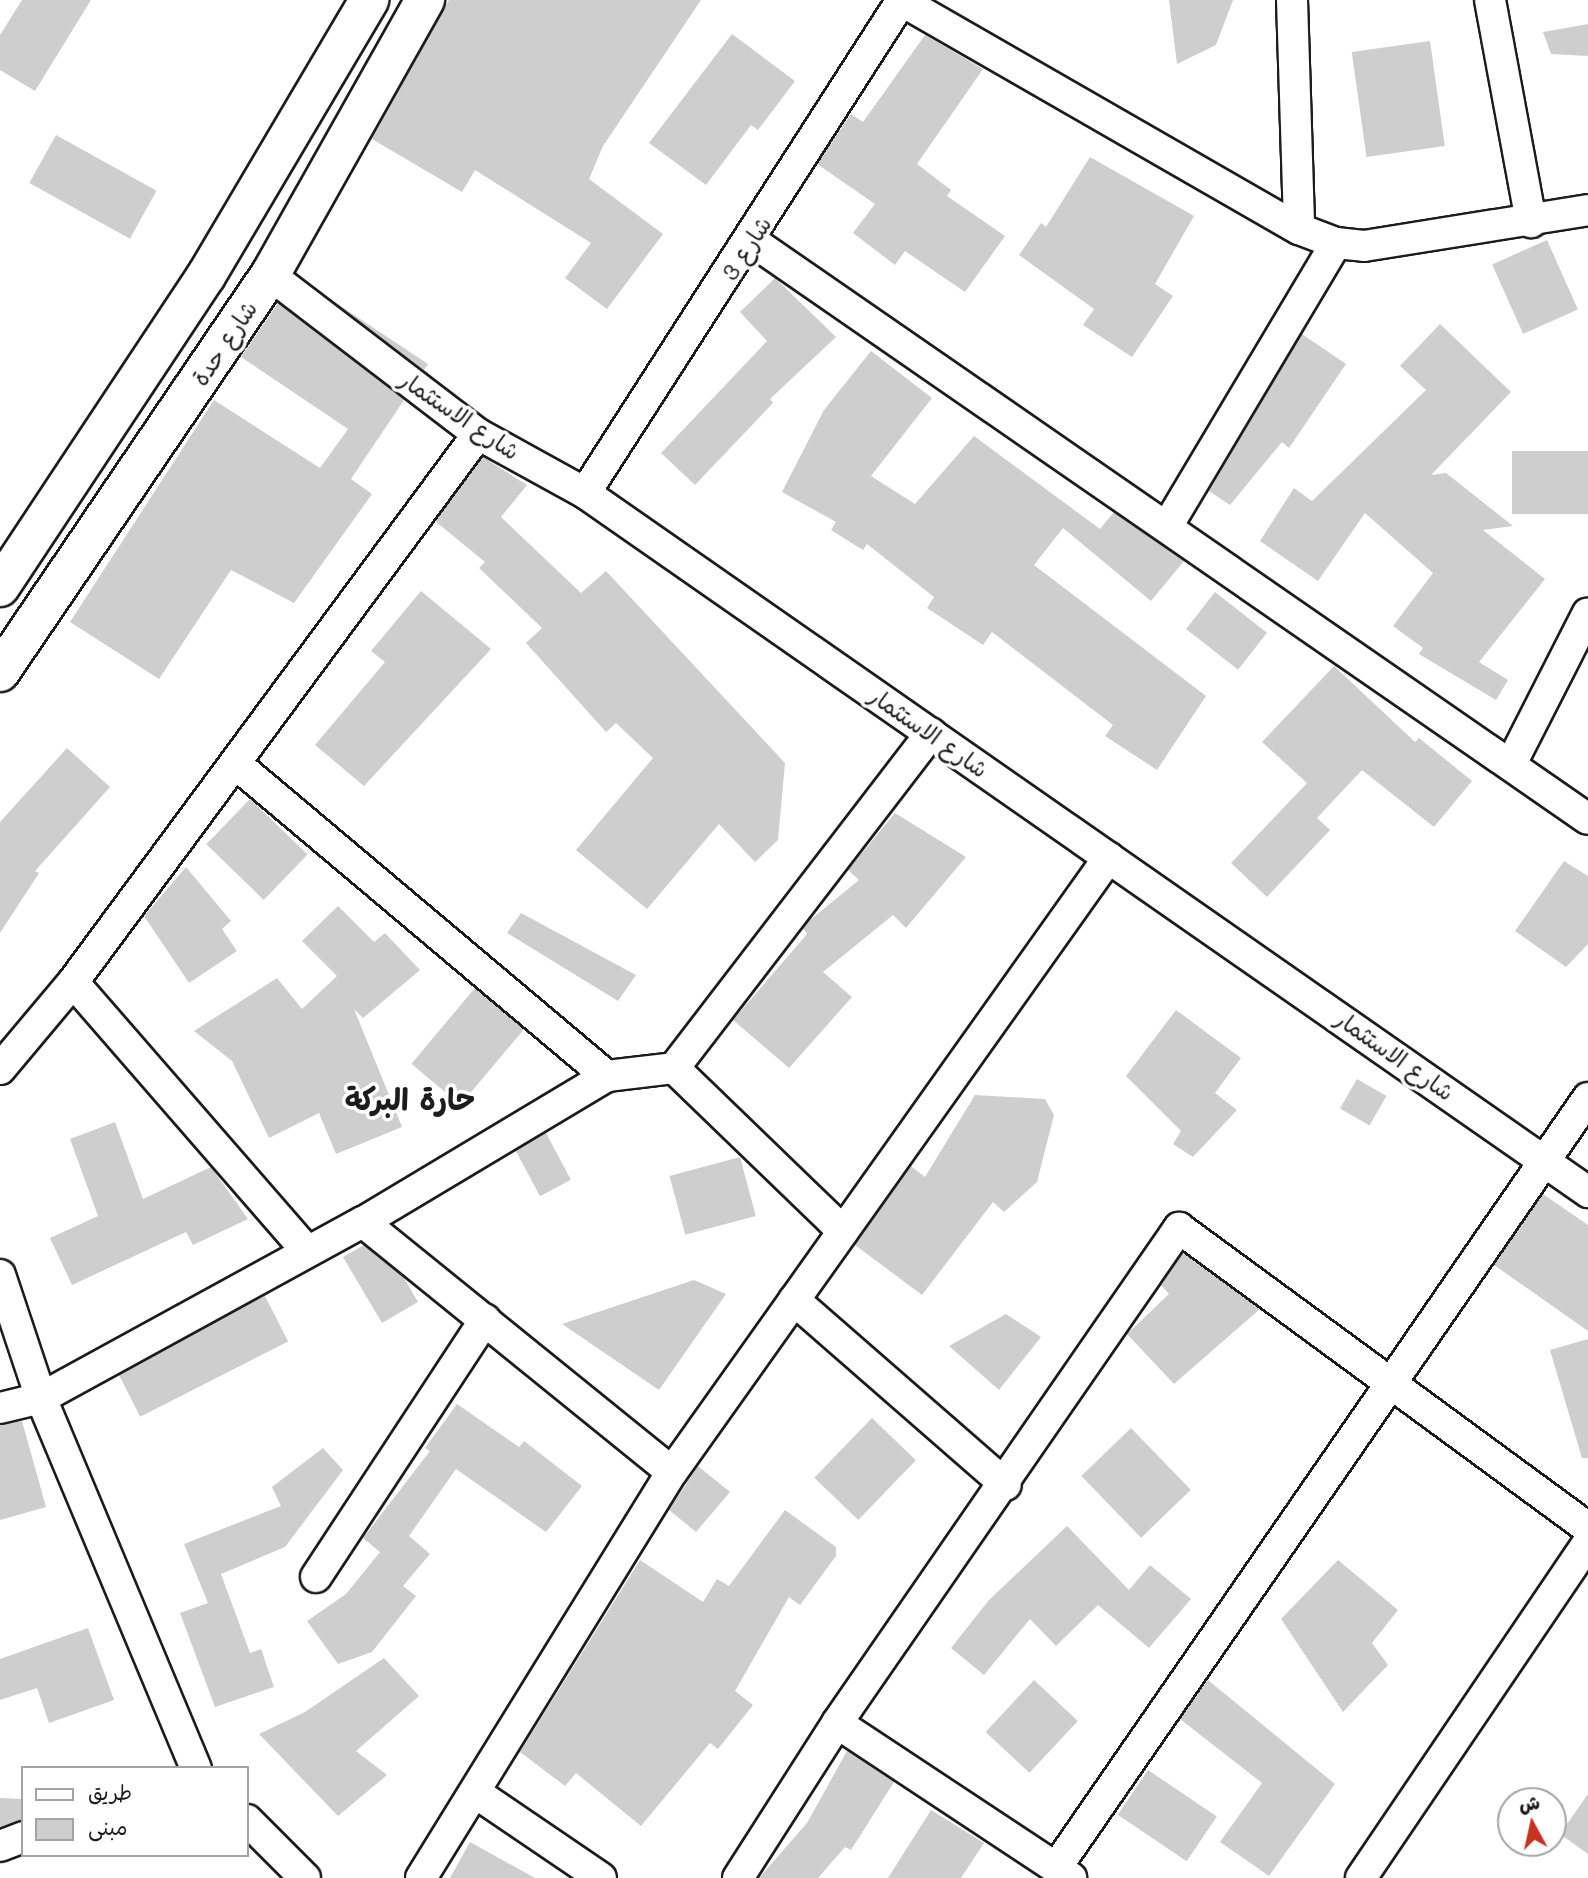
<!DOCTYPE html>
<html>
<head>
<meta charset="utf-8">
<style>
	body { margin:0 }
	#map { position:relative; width:1588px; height:1878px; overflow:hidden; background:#fff; font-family:Mali,"Playpen Sans Arabic",sans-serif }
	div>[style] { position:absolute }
	.building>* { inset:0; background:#cecece; transform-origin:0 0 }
	.roads { filter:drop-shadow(2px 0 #1c1c1c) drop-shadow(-2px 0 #1c1c1c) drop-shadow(0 2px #1c1c1c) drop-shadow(0 -2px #1c1c1c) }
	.minor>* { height:30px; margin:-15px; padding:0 15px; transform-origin:15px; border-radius:15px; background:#fff }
	.major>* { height:38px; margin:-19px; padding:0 19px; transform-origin:19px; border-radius:19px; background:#fff }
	span { translate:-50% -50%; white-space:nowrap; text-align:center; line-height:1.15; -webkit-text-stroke:7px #fff; paint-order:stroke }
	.street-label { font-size:23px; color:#1c1c1c }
	.district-label { font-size:30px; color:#1c1c1c; font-weight:700 }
	.legend { position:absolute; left:21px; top:1766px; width:228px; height:91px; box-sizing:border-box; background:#fff; border:2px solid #a4a4a4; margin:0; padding:9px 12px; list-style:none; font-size:21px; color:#1c1c1c }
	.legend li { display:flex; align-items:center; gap:14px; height:35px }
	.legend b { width:35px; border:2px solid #a4a4a4 }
	.north { position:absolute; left:1497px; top:1787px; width:70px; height:70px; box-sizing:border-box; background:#fff; border:2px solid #a4a4a4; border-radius:50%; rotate:352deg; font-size:19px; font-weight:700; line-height:28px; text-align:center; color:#1c1c1c }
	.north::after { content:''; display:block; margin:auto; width:24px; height:32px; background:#c8321e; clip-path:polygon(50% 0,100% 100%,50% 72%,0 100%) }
</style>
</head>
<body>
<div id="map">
	<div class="building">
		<i style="clip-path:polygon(22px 0,91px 0,35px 91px,0 70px,0 35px)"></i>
		<i style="clip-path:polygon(449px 0,701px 0,603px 146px,589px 179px,663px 234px,607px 309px,565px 278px,591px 243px,475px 170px,462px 192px,372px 139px)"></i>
		<i style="clip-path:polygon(1169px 0,1233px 0,1216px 45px,1177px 64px)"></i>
		<i style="clip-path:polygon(1588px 24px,1588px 56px,1551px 54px,1543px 32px)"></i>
		<i style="clip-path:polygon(732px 34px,795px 81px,758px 130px,751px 125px,706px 185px,649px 143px)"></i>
		<i style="clip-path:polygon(925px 35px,983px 69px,917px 164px,951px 190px,947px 196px,1005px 236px,965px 292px,905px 251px,895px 265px,853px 233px,875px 204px,817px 164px,851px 114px,863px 122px)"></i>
		<i style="left:1430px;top:41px;width:106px;height:79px;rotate:82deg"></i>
		<i style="left:56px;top:135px;width:115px;height:55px;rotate:29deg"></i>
		<i style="clip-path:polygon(1090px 157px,1194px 216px,1155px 284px,1173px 296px,1132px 357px,1083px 325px,1094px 309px,1019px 255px,1041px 223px,1046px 227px)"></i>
		<i style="left:1547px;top:240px;width:76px;height:60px;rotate:66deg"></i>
		<i style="clip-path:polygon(775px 278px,836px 337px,770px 399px,773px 403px,695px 485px,661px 453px,767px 341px,740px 312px)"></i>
		<i style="clip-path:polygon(327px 297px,428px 364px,424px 370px)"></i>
		<i style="clip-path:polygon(278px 303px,404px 400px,351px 479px,372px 494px,294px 603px,231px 570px,159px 679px,70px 622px,214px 400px,320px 468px,348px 429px,241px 357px)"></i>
		<i style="clip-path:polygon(1440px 324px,1511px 392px,1431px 475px,1446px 473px,1513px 526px,1483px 530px,1545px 579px,1479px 662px,1508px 680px,1496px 700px,1419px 654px,1423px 648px,1393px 626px,1433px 573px,1365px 513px,1318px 581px,1260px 541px,1294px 488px,1312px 501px,1426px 390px,1400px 366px)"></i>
		<i style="clip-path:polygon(1302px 334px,1346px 364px,1289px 448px,1282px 442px,1230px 505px,1209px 491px)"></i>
		<i style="clip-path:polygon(871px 351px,932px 398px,871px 476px,915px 504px,974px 436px,1100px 529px,1114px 512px,1184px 561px,1151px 601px,1063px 528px,1034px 565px,1206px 696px,1157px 770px,1105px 736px,1113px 725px,992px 632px,983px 645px,927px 608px,934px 597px,867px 544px,863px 550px,831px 530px,836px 522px,782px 492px,824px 410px)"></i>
		<i style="left:1588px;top:451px;width:63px;height:76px;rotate:90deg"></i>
		<i style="clip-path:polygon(483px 457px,527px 485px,501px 517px,581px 593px,606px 571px,785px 763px,778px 840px,755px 862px,719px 824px,647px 909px,576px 850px,653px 758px,616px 723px,606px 732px,526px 643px,542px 628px,479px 568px,485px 562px,435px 521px)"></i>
		<i style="clip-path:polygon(421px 591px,491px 649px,364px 786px,315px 745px,385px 662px,371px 651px)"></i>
		<i style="left:1215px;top:592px;width:66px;height:47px;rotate:38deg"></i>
		<i style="clip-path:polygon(1334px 666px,1415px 742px,1419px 738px,1472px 781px,1434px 827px,1362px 770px,1317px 818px,1330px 830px,1267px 897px,1231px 863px,1307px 783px,1262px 742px)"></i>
		<i style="clip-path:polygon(67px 748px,110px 787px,35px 871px,39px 873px,0 933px,0 822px)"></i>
		<i style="left:250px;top:799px;width:80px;height:63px;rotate:44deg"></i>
		<i style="clip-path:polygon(895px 813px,966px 857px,906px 928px,893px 915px,823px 972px,852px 997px,789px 1068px,733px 1020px,807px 934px,803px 928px,810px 920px,859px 880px,848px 870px)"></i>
		<i style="clip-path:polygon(1564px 861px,1588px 876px,1588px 944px,1566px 967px,1515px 931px)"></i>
		<i style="clip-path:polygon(186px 867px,231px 921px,222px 929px,237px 951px,189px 983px,144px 916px)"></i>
		<i style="clip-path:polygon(338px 906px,374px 942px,385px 933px,420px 970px,363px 1018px,354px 1009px,402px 1127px,336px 1154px,319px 1113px,269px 1138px,232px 1061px,194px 1031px,277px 978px,302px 1009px,337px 976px,302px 941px)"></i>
		<i style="clip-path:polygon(521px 913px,636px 975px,618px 1001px,507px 933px)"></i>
		<i style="left:475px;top:988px;width:64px;height:99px;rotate:40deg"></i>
		<i style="clip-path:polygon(1176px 1010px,1241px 1058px,1215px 1093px,1237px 1110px,1193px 1157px,1173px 1144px,1181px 1131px,1126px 1076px)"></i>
		<i style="left:1357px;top:1079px;width:34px;height:34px;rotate:30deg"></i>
		<i style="clip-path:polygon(975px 1095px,1045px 1099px,1054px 1115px,1037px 1182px,1004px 1212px,993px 1202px,922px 1295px,855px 1245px,911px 1166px,925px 1177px)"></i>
		<i style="clip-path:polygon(115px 1122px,143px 1199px,211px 1167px,248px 1219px,193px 1245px,186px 1232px,72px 1285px,50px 1238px,98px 1216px,70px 1139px)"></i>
		<i style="left:546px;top:1133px;width:53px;height:35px;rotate:62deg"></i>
		<i style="left:740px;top:1157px;width:61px;height:73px;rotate:75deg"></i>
		<i style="clip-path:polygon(1543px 1194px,1588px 1225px,1588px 1331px,1494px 1265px)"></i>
		<i style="clip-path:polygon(364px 1245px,404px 1278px,418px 1302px,382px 1323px,343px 1257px)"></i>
		<i style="clip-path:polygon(1183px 1253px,1260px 1309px,1174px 1384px,1127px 1334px,1169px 1294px,1161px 1285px)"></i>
		<i style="clip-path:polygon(694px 1280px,726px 1294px,659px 1390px,562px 1324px)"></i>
		<i style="left:265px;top:1296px;width:51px;height:166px;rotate:63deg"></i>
		<i style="clip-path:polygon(1006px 1314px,1041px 1337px,999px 1390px,949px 1346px)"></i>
		<i style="clip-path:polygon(1588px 1339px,1588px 1458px,1582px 1458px,1550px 1350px)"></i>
		<i style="clip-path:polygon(457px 1404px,519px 1447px,524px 1441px,582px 1486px,546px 1532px,456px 1469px,409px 1536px,430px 1554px,403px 1586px,416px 1596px,372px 1652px,338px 1664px,307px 1621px,346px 1594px,380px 1552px,363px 1538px,430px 1451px,425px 1448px)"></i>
		<i style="left:872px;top:1418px;width:61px;height:83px;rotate:44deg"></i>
		<i style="clip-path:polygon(22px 1421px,46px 1507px,0 1520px,0 1425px)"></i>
		<i style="left:1131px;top:1428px;width:86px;height:69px;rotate:46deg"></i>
		<i style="clip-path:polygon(323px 1448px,343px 1470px,285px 1547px,221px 1574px,250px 1653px,261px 1649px,274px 1687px,215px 1707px,180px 1613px,208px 1603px,184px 1544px,281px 1506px,272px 1487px)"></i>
		<i style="clip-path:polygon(698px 1466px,730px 1492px,696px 1532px,669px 1510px)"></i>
		<i style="clip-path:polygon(785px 1510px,836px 1547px,836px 1556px,800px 1605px,789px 1597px,735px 1691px,753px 1705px,718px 1749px,710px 1743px,641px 1826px,576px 1773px,565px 1786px,520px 1752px,640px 1560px,703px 1602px,717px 1579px,729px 1586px)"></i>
		<i style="clip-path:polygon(1067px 1526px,1129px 1590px,1150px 1565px,1191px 1599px,1149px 1648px,1098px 1605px,1056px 1646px,1030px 1619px,984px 1675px,951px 1648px,989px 1600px)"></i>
		<i style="clip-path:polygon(1338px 1560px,1398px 1610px,1372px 1643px,1388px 1665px,1343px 1712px,1281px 1619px)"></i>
		<i style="clip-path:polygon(88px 1628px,114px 1700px,49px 1723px,37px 1688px,0 1700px,0 1659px)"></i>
		<i style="clip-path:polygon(384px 1658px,419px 1696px,356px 1751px,387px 1775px,338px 1816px,259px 1734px,305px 1712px)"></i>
		<i style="left:1034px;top:1680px;width:60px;height:71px;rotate:43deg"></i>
		<i style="clip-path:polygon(1208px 1680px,1335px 1784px,1269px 1876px,1220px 1842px,1262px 1783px,1180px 1719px)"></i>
		<i style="clip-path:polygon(847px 1751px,894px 1782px,851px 1850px,845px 1847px,818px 1878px,759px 1878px,807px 1823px)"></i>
		<i style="left:1148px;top:1770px;width:83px;height:54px;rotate:34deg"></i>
		<i style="clip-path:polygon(1588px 1794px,1588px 1854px,1560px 1834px)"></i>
		<i style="clip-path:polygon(0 1798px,23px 1799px,23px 1820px,0 1827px)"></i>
		<i style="clip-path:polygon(931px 1810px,984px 1843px,961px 1878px,888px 1878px)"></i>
		<i style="clip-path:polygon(470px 1842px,535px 1878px,450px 1878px)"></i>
	</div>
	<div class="roads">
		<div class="minor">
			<i style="left:1292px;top:0;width:229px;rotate:88.2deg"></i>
			<i style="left:1490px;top:0;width:226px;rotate:79.5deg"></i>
			<i style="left:902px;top:1px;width:458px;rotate:29.9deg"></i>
			<i style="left:1299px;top:229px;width:40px;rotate:21deg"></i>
			<i style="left:1336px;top:243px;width:28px;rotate:6deg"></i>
			<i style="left:1364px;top:246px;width:227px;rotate:-9.1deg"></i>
			<i style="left:752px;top:241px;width:1016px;rotate:34.66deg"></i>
			<i style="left:270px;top:275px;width:262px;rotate:37.4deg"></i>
			<i style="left:478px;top:434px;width:122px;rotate:28.9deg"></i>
			<i style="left:585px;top:493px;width:1223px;rotate:34.87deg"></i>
			<i style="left:585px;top:493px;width:586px;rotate:-57.26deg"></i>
			<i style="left:1168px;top:525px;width:328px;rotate:-59.2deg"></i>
			<i style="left:236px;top:764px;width:485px;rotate:40.1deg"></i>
			<i style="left:1511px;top:764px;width:169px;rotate:-63deg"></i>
			<i style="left:73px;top:982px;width:357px;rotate:49deg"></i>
			<i style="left:674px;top:1068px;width:235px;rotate:44deg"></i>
			<i style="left:0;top:1069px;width:114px;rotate:-50deg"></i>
			<i style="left:73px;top:982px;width:681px;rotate:-53.53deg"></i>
			<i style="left:363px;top:1222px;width:397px;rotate:39deg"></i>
			<i style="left:0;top:1275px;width:130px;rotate:71.6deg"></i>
			<i style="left:41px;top:1398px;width:401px;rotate:67.3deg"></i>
			<i style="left:794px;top:1300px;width:281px;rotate:41.1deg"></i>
			<i style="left:0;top:1408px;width:42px;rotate:-13.7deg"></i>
			<i style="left:41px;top:1398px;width:367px;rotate:-28.7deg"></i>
			<i style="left:363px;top:1222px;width:284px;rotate:-30.9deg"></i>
			<i style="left:607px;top:1076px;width:67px;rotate:-6.8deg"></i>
			<i style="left:674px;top:1068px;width:422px;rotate:-52.5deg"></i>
			<i style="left:316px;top:1577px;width:308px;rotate:-56.7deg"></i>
			<i style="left:837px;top:1723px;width:281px;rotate:33.5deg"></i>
			<i style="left:476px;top:1793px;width:151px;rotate:34.2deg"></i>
			<i style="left:247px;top:1820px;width:82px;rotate:45deg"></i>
			<i style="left:0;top:1846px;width:25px;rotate:-21deg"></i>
			<i style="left:1056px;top:1868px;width:936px;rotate:-55.36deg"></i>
			<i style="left:421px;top:1878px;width:477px;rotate:-58.3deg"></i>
			<i style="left:672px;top:1472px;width:754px;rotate:-54.6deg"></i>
			<i style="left:738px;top:1878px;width:184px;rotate:-57.4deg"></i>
			<i style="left:837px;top:1723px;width:602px;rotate:-55.36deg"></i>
			<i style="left:1179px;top:1228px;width:507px;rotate:36.26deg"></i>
			<i style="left:1361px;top:1878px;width:405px;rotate:-55.9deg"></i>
		</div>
		<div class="major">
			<i style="left:0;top:587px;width:373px;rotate:-56.5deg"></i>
			<i style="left:206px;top:276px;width:321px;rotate:-59.4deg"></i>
			<i style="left:0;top:672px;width:480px;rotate:-55.8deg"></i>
			<i style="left:270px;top:275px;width:316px;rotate:-60.6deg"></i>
		</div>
	</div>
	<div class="street-label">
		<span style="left:746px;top:248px;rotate:-57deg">شارع 3</span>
		<span style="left:224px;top:343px;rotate:-56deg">شارع حدة</span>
		<span style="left:460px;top:415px;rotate:34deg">شارع الاستثمار</span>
		<span style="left:929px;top:732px;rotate:35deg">شارع الاستثمار</span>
		<span style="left:1395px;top:1055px;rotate:35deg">شارع الاستثمار</span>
	</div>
	<div class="district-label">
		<span style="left:410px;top:1098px">حارة البركة</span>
	</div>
	<ul class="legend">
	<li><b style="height:9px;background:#fff"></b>طريق</li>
	<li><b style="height:19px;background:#cecece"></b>مبنى</li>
	</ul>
	<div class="north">ش</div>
</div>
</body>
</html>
